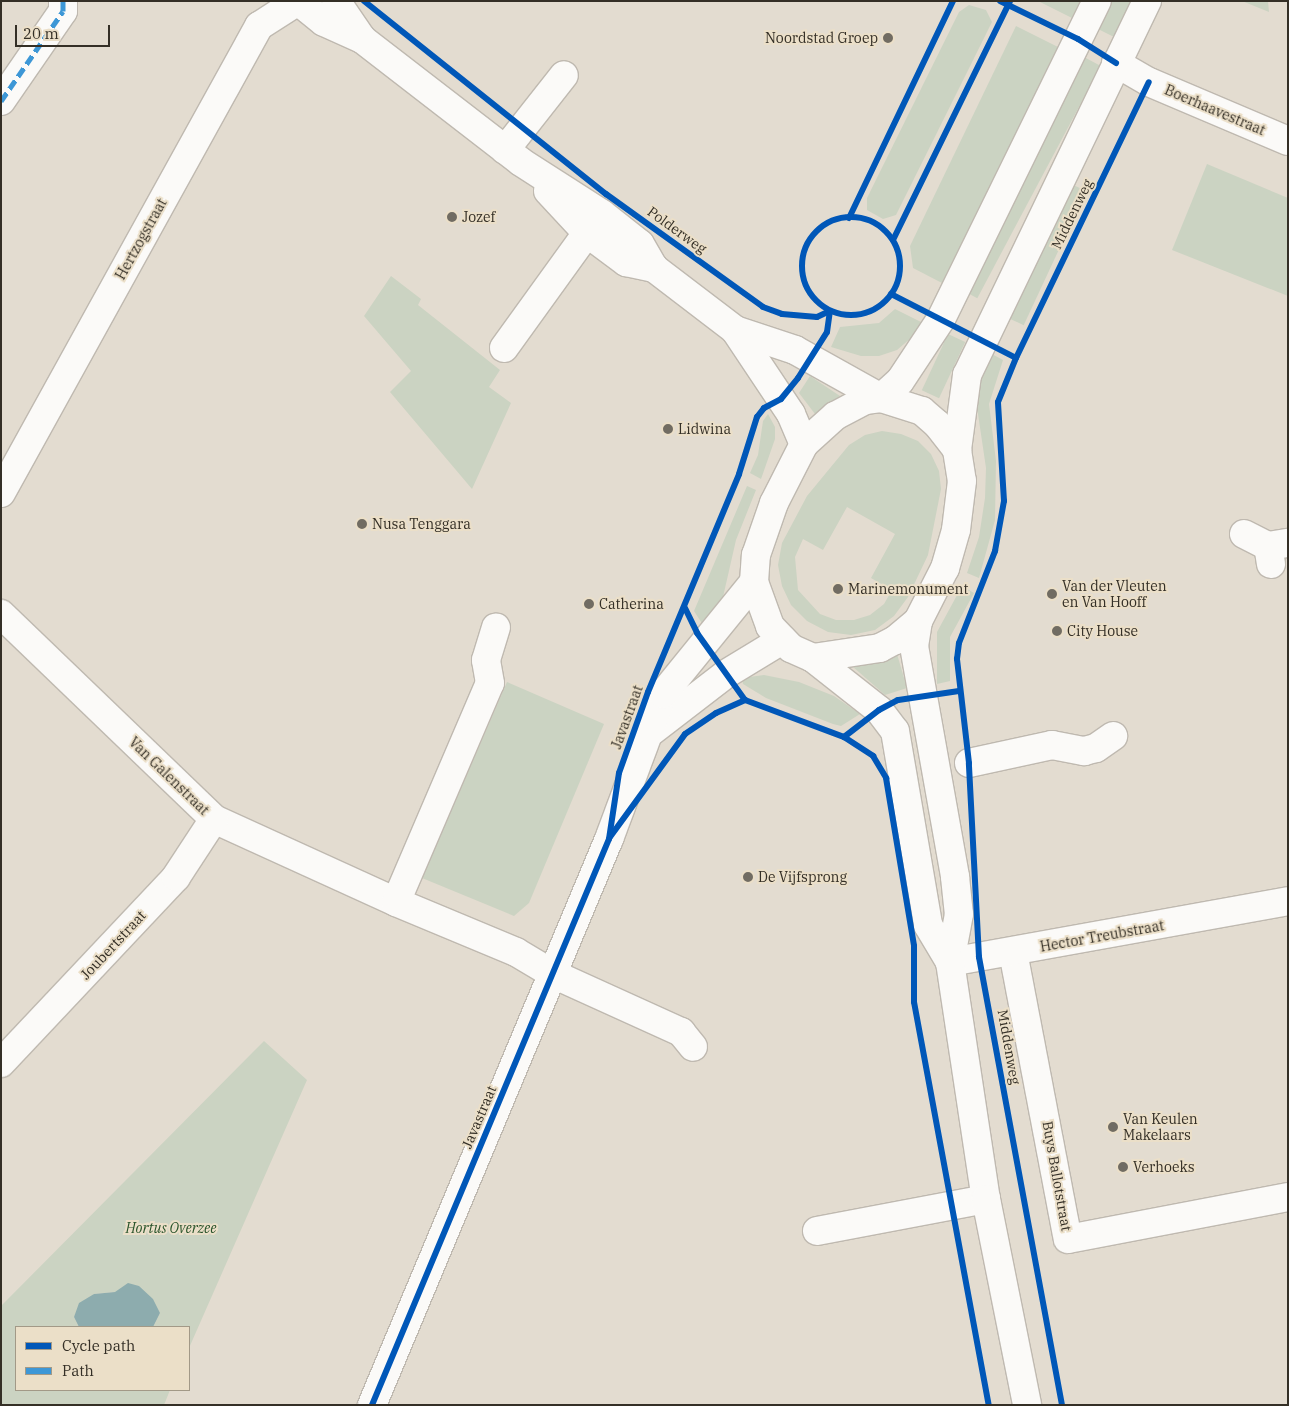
<!DOCTYPE html>
<html>
<head>
<meta charset="utf-8">
<style>
	body { margin:0 }
	#map { position:relative; width:1289px; height:1406px; overflow:hidden; background:#e3dcd0; font-family:"IBM Plex Serif",serif }
	div>[style] { position:absolute }
	.green>* { inset:0; background:#cbd3c2; transform-origin:0 0 }
	.water>* { inset:0; background:#8dacae }
	.roads { filter:drop-shadow(1px 0 #bfb9b0) drop-shadow(-1px 0 #bfb9b0) drop-shadow(0 1px #bfb9b0) drop-shadow(0 -1px #bfb9b0) }
	.minor>* { height:28px; margin:-14px; padding:0 14px; transform-origin:14px; border-radius:14px; background:#fbfaf8 }
	.major>* { height:28px; margin:-14px; padding:0 14px; transform-origin:14px; border-radius:14px; background:#fbfaf8 }
	.quiet>* { height:5px; margin-top:-2.5px; transform-origin:0; background:repeating-linear-gradient(90deg,#3d97d6 0 10px,transparent 0 15px) }
	.cycleway>* { height:6px; margin:-3px; padding:0 3px; transform-origin:3px; border-radius:3px; background:#0057b8 }
	.cycleway>.ring { margin:-3px; padding:0; box-sizing:content-box; background:none; border:6px solid #0057b8; border-radius:50% }
	.dots>* { width:14px; height:14px; translate:-50% -50%; box-sizing:border-box; border:2px solid #ebdfc8; border-radius:50% }
	span { translate:-50% -50%; white-space:nowrap; text-align:center; line-height:1.15; -webkit-text-stroke:4px #ebdfc8; paint-order:stroke }
	.poi-label { font-size:14px; color:#342f26 }
	.right { translate:-100% -50%; text-align:right }
	.left { translate:0 -50%; text-align:left }
	.street-label { font-size:14px; color:#342f26 }
	.park-label { font-size:14px; color:#275229; font-style:italic }
	.frame { position:absolute; inset:0; border:2px solid #342f26; pointer-events:none }
	.legend { position:absolute; left:15px; top:1326px; width:175px; height:65px; box-sizing:border-box; background:#ebdfc8; border:1px solid #a29987; margin:0; padding:6px 9px; list-style:none; font-size:15px; color:#342f26 }
	.legend li { display:flex; align-items:center; gap:10px; height:25px }
	.legend b { width:25px; border:1px solid #a29987 }
	.scale { position:absolute; left:15px; top:25px; width:95px; height:22px; box-sizing:border-box; border:2px solid #342f26; border-top:0; padding-left:6px; font-size:15px; line-height:18px; white-space:nowrap; color:#342f26; -webkit-text-stroke:4px #ebdfc8; paint-order:stroke }
</style>
</head>
<body>
<div id="map">
	<div class="green">
		<i style="clip-path:polygon(1038px 1px,1080px 1px,1072px 18px)"></i>
		<i style="clip-path:polygon(1112px 1px,1132px 1px,1114px 37px,1098px 29px)"></i>
		<i style="clip-path:polygon(1242px 1px,1268px 1px,1269px 12px)"></i>
		<i style="clip-path:polygon(969px 5px,986px 10px,992px 22px,896px 215px,883px 219px,867px 210px,867px 198px,959px 12px)"></i>
		<i style="clip-path:polygon(1016px 26px,1058px 47px,942px 283px,913px 268px,910px 246px)"></i>
		<i style="left:1084px;top:57px;width:19px;height:263px;rotate:28deg"></i>
		<i style="clip-path:polygon(1207px 164px,1288px 198px,1288px 296px,1172px 250px)"></i>
		<i style="left:1069px;top:183px;width:19px;height:148px;rotate:25deg"></i>
		<i style="clip-path:polygon(391px 276px,421px 299px,418px 305px,500px 370px,489px 387px,511px 403px,472px 489px,390px 392px,411px 371px,364px 316px)"></i>
		<i style="clip-path:polygon(895px 309px,921px 322px,911px 338px,897px 350px,879px 356px,861px 356px,831px 347px,840px 327px,879px 323px)"></i>
		<i style="left:948px;top:334px;width:19px;height:62px;rotate:25deg"></i>
		<i style="clip-path:polygon(988px 352px,1003px 360px,989px 404px,996px 461px,995px 520px,979px 578px,967px 573px,979px 537px,985px 498px,986px 468px,974px 387px)"></i>
		<i style="clip-path:polygon(810px 376px,840px 396px,815px 414px,799px 393px)"></i>
		<i style="clip-path:polygon(768px 414px,775px 427px,775px 439px,761px 479px,750px 473px,758px 455px,763px 421px)"></i>
		<i style="clip-path:polygon(evenodd,882px 431px,901px 434px,918px 441px,931px 454px,939px 471px,941px 489px,928px 555px,908px 597px,894px 616px,875px 630px,851px 635px,828px 632px,807px 621px,791px 605px,782px 586px,778px 565px,782px 543px,807px 496px,849px 445px,865px 435px,882px 431px,847px 507px,895px 534px,871px 578px,892px 590px,884px 604px,870px 615px,854px 620px,836px 620px,820px 614px,798px 590px,795px 557px,803px 539px,823px 550px,847px 507px)"></i>
		<i style="clip-path:polygon(747px 486px,756px 490px,736px 540px,723px 597px,705px 628px,694px 611px)"></i>
		<i style="clip-path:polygon(962px 586px,974px 593px,950px 637px,950px 681px,937px 684px,937px 632px)"></i>
		<i style="clip-path:polygon(897px 654px,907px 688px,885px 695px,852px 666px)"></i>
		<i style="clip-path:polygon(764px 675px,799px 682px,834px 696px,860px 714px,841px 726px,833px 724px,766px 698px,743px 684px,742px 678px)"></i>
		<i style="clip-path:polygon(507px 682px,604px 724px,529px 903px,514px 916px,422px 878px)"></i>
		<i style="clip-path:polygon(264px 1041px,307px 1080px,189px 1348px,189px 1327px,153px 1327px,160px 1313px,115px 1292px,94px 1294px,74px 1317px,79px 1327px,16px 1327px,16px 1390px,170px 1390px,164px 1405px,1px 1405px,1px 1306px)"></i>
	</div>
	<div class="water">
		<i style="clip-path:polygon(128px 1283px,139px 1286px,153px 1299px,160px 1313px,153px 1327px,79px 1327px,74px 1317px,79px 1303px,94px 1294px,115px 1292px)"></i>
	</div>
	<div class="roads">
		<div class="minor">
			<i style="left:1116px;top:63px;width:38px;rotate:30deg"></i>
			<i style="left:1149px;top:82px;width:151px;rotate:23deg"></i>
			<i style="left:1px;top:101px;width:109px;rotate:-55.4deg"></i>
			<i style="left:63px;top:11px;width:10px;rotate:-90deg"></i>
			<i style="left:505px;top:150px;width:95px;rotate:-51.8deg"></i>
			<i style="left:504px;top:348px;width:142px;rotate:-54.2deg"></i>
			<i style="left:1px;top:493px;width:534px;rotate:-61.08deg"></i>
			<i style="left:259px;top:26px;width:46px;rotate:-32.7deg"></i>
			<i style="left:1244px;top:534px;width:27px;rotate:27deg"></i>
			<i style="left:1271px;top:564px;width:18px;rotate:-99deg"></i>
			<i style="left:1268px;top:546px;width:20px;rotate:-9deg"></i>
			<i style="left:1px;top:614px;width:296px;rotate:43.9deg"></i>
			<i style="left:214px;top:819px;width:200px;rotate:24.5deg"></i>
			<i style="left:396px;top:902px;width:130px;rotate:22.6deg"></i>
			<i style="left:516px;top:952px;width:43px;rotate:30.7deg"></i>
			<i style="left:553px;top:974px;width:141px;rotate:24.4deg"></i>
			<i style="left:681px;top:1032px;width:19px;rotate:51deg"></i>
			<i style="left:652px;top:731px;width:93px;rotate:-37.6deg"></i>
			<i style="left:726px;top:674px;width:66px;rotate:-31.3deg"></i>
			<i style="left:969px;top:763px;width:85px;rotate:-12.2deg"></i>
			<i style="left:1052px;top:745px;width:33px;rotate:11deg"></i>
			<i style="left:1084px;top:751px;width:12px;rotate:-14deg"></i>
			<i style="left:1096px;top:748px;width:21px;rotate:-35deg"></i>
			<i style="left:396px;top:902px;width:238px;rotate:-66.8deg"></i>
			<i style="left:490px;top:683px;width:23px;rotate:-100deg"></i>
			<i style="left:486px;top:660px;width:34px;rotate:-73deg"></i>
			<i style="left:1013px;top:952px;width:292px;rotate:79.2deg"></i>
			<i style="left:1068px;top:1239px;width:224px;rotate:-10.8deg"></i>
			<i style="left:950px;top:962px;width:343px;rotate:-10.2deg"></i>
			<i style="left:1px;top:1063px;width:255px;rotate:-46.7deg"></i>
			<i style="left:176px;top:877px;width:69px;rotate:-56.8deg"></i>
			<i style="left:817px;top:1231px;width:172px;rotate:-10.7deg"></i>
			<i style="left:372px;top:1405px;width:614px;rotate:-67.28deg"></i>
			<i style="left:609px;top:839px;width:155px;rotate:-69.6deg"></i>
			<i style="left:663px;top:694px;width:144px;rotate:-50.9deg"></i>
		</div>
		<div class="major">
			<i style="left:298px;top:1px;width:33px;rotate:39deg"></i>
			<i style="left:324px;top:22px;width:42px;rotate:24.1deg"></i>
			<i style="left:362px;top:39px;width:201px;rotate:37.7deg"></i>
			<i style="left:521px;top:162px;width:96px;rotate:32.7deg"></i>
			<i style="left:602px;top:214px;width:48px;rotate:38.3deg"></i>
			<i style="left:640px;top:244px;width:28px;rotate:60deg"></i>
			<i style="left:654px;top:268px;width:102px;rotate:37.4deg"></i>
			<i style="left:735px;top:330px;width:63px;rotate:18.4deg"></i>
			<i style="left:795px;top:350px;width:98px;rotate:29.2deg"></i>
			<i style="left:336px;top:1px;width:46px;rotate:55.6deg"></i>
			<i style="left:548px;top:191px;width:57px;rotate:47.1deg"></i>
			<i style="left:587px;top:233px;width:49px;rotate:36.6deg"></i>
			<i style="left:626px;top:262px;width:29px;rotate:12deg"></i>
			<i style="left:735px;top:330px;width:101px;rotate:56.3deg"></i>
			<i style="left:791px;top:414px;width:33px;rotate:67deg"></i>
			<i style="left:881px;top:398px;width:43px;rotate:17.6deg"></i>
			<i style="left:922px;top:411px;width:20px;rotate:41deg"></i>
			<i style="left:937px;top:424px;width:33px;rotate:52deg"></i>
			<i style="left:957px;top:450px;width:31px;rotate:81deg"></i>
			<i style="left:962px;top:481px;width:49px;rotate:97deg"></i>
			<i style="left:956px;top:530px;width:40px;rotate:106deg"></i>
			<i style="left:945px;top:568px;width:59px;rotate:117deg"></i>
			<i style="left:918px;top:621px;width:30px;rotate:140deg"></i>
			<i style="left:895px;top:640px;width:17px;rotate:152deg"></i>
			<i style="left:880px;top:648px;width:68px;rotate:171.5deg"></i>
			<i style="left:813px;top:658px;width:24px;rotate:-156deg"></i>
			<i style="left:791px;top:648px;width:30px;rotate:-134deg"></i>
			<i style="left:770px;top:626px;width:47px;rotate:-110deg"></i>
			<i style="left:754px;top:582px;width:27px;rotate:-86deg"></i>
			<i style="left:756px;top:555px;width:55px;rotate:-70.9deg"></i>
			<i style="left:774px;top:503px;width:66px;rotate:-63deg"></i>
			<i style="left:804px;top:444px;width:42px;rotate:-42.1deg"></i>
			<i style="left:835px;top:416px;width:34px;rotate:-28deg"></i>
			<i style="left:865px;top:400px;width:16px;rotate:-7deg"></i>
			<i style="left:881px;top:398px;width:25px;rotate:-42deg"></i>
			<i style="left:900px;top:381px;width:74px;rotate:-56.5deg"></i>
			<i style="left:941px;top:319px;width:354px;rotate:-63.9deg"></i>
			<i style="left:957px;top:450px;width:76px;rotate:-82.4deg"></i>
			<i style="left:967px;top:375px;width:415px;rotate:-64.3deg"></i>
			<i style="left:918px;top:621px;width:25px;rotate:99deg"></i>
			<i style="left:914px;top:646px;width:235px;rotate:79.9deg"></i>
			<i style="left:955px;top:877px;width:37px;rotate:84deg"></i>
			<i style="left:959px;top:914px;width:49px;rotate:100.6deg"></i>
			<i style="left:950px;top:962px;width:240px;rotate:81.4deg"></i>
			<i style="left:986px;top:1199px;width:210px;rotate:78.7deg"></i>
			<i style="left:813px;top:658px;width:84px;rotate:38.2deg"></i>
			<i style="left:879px;top:710px;width:26px;rotate:53deg"></i>
			<i style="left:895px;top:731px;width:197px;rotate:80.3deg"></i>
			<i style="left:928px;top:925px;width:43px;rotate:59.3deg"></i>
		</div>
	</div>
	<div class="quiet">
		<i style="left:1px;top:101px;width:109px;rotate:-55.4deg"></i>
		<i style="left:63px;top:11px;width:10px;rotate:-90deg"></i>
	</div>
	<div class="cycleway">
		<i style="left:364px;top:1px;width:310px;rotate:38.6deg"></i>
		<i style="left:606px;top:194px;width:193px;rotate:35.7deg"></i>
		<i style="left:763px;top:307px;width:20px;rotate:20deg"></i>
		<i style="left:782px;top:314px;width:35px;rotate:5deg"></i>
		<i style="left:817px;top:317px;width:14px;rotate:-25deg"></i>
		<i style="left:1000px;top:1px;width:87px;rotate:26deg"></i>
		<i style="left:1078px;top:39px;width:45px;rotate:32.3deg"></i>
		<i class="ring" style="left:802px;top:217px;width:92px;height:92px"></i>
		<i style="left:849px;top:218px;width:241px;rotate:-64.4deg"></i>
		<i style="left:893px;top:240px;width:266px;rotate:-63.9deg"></i>
		<i style="left:891px;top:294px;width:140px;rotate:27.1deg"></i>
		<i style="left:685px;top:608px;width:28px;rotate:64deg"></i>
		<i style="left:697px;top:633px;width:82px;rotate:54.4deg"></i>
		<i style="left:745px;top:700px;width:106px;rotate:20.5deg"></i>
		<i style="left:844px;top:737px;width:35px;rotate:33deg"></i>
		<i style="left:873px;top:756px;width:26px;rotate:59deg"></i>
		<i style="left:886px;top:778px;width:170px;rotate:80.5deg"></i>
		<i style="left:914px;top:946px;width:56px;rotate:90deg"></i>
		<i style="left:914px;top:1002px;width:410px;rotate:79.5deg"></i>
		<i style="left:844px;top:737px;width:44px;rotate:-37.6deg"></i>
		<i style="left:879px;top:710px;width:21px;rotate:-28deg"></i>
		<i style="left:898px;top:700px;width:62px;rotate:-8.4deg"></i>
		<i style="left:610px;top:837px;width:127px;rotate:-53.9deg"></i>
		<i style="left:685px;top:734px;width:37px;rotate:-34deg"></i>
		<i style="left:716px;top:713px;width:32px;rotate:-24deg"></i>
		<i style="left:372px;top:1405px;width:614px;rotate:-67.28deg"></i>
		<i style="left:609px;top:839px;width:67px;rotate:-81.4deg"></i>
		<i style="left:619px;top:773px;width:86px;rotate:-70.3deg"></i>
		<i style="left:648px;top:692px;width:236px;rotate:-67.3deg"></i>
		<i style="left:739px;top:474px;width:60px;rotate:-72.5deg"></i>
		<i style="left:757px;top:417px;width:11px;rotate:-52deg"></i>
		<i style="left:764px;top:408px;width:19px;rotate:-28deg"></i>
		<i style="left:781px;top:399px;width:27px;rotate:-51deg"></i>
		<i style="left:798px;top:378px;width:54px;rotate:-57.8deg"></i>
		<i style="left:827px;top:332px;width:21px;rotate:-82deg"></i>
		<i style="left:1062px;top:1405px;width:456px;rotate:-100.5deg"></i>
		<i style="left:979px;top:957px;width:194px;rotate:-93deg"></i>
		<i style="left:969px;top:763px;width:105px;rotate:-96.6deg"></i>
		<i style="left:957px;top:659px;width:16px;rotate:-83deg"></i>
		<i style="left:959px;top:643px;width:99px;rotate:-68.6deg"></i>
		<i style="left:995px;top:551px;width:51px;rotate:-79.8deg"></i>
		<i style="left:1004px;top:501px;width:99px;rotate:-93.5deg"></i>
		<i style="left:998px;top:402px;width:48px;rotate:-67.8deg"></i>
		<i style="left:1016px;top:358px;width:306px;rotate:-64.3deg"></i>
	</div>
	<div class="dots">
		<i style="left:888px;top:38px;background:#716c62"></i>
		<i style="left:452px;top:217px;background:#716c62"></i>
		<i style="left:668px;top:429px;background:#716c62"></i>
		<i style="left:362px;top:524px;background:#716c62"></i>
		<i style="left:838px;top:589px;background:#716c62"></i>
		<i style="left:1052px;top:594px;background:#716c62"></i>
		<i style="left:589px;top:604px;background:#716c62"></i>
		<i style="left:1057px;top:631px;background:#716c62"></i>
		<i style="left:748px;top:877px;background:#716c62"></i>
		<i style="left:1113px;top:1127px;background:#716c62"></i>
		<i style="left:1123px;top:1167px;background:#716c62"></i>
	</div>
	<div class="poi-label">
		<span class="right" style="left:878px;top:38px">Noordstad Groep</span>
		<span class="left" style="left:462px;top:217px">Jozef</span>
		<span class="left" style="left:678px;top:429px">Lidwina</span>
		<span class="left" style="left:372px;top:524px">Nusa Tenggara</span>
		<span class="left" style="left:1062px;top:594px">Van der Vleuten<br>en Van Hooff</span>
		<span class="left" style="left:848px;top:589px">Marinemonument</span>
		<span class="left" style="left:599px;top:604px">Catherina</span>
		<span class="left" style="left:1067px;top:631px">City House</span>
		<span class="left" style="left:758px;top:877px">De Vijfsprong</span>
		<span class="left" style="left:1123px;top:1127px">Van Keulen<br>Makelaars</span>
		<span class="left" style="left:1133px;top:1167px">Verhoeks</span>
	</div>
	<div class="street-label">
		<span style="left:1215px;top:110px;rotate:23deg">Boerhaavestraat</span>
		<span style="left:1072px;top:214px;rotate:-64deg">Middenweg</span>
		<span style="left:677px;top:230px;rotate:36deg">Polderweg</span>
		<span style="left:141px;top:239px;rotate:-61deg">Hertzogstraat</span>
		<span style="left:627px;top:717px;rotate:-70deg">Javastraat</span>
		<span style="left:169px;top:776px;rotate:44deg">Van Galenstraat</span>
		<span style="left:1102px;top:936px;rotate:-10deg">Hector Treubstraat</span>
		<span style="left:113px;top:945px;rotate:-47deg">Joubertstraat</span>
		<span style="left:1009px;top:1047px;rotate:80deg">Middenweg</span>
		<span style="left:479px;top:1117px;rotate:-67deg">Javastraat</span>
		<span style="left:1057px;top:1176px;rotate:80deg">Buys Ballotstraat</span>
	</div>
	<div class="park-label">
		<span style="left:171px;top:1228px">Hortus Overzee</span>
	</div>
	<div class="frame"></div>
	<ul class="legend">
	<li><b style="height:6px;background:#0057b8"></b>Cycle path</li>
	<li><b style="height:6px;background:#3d97d6"></b>Path</li>
	</ul>
	<div class="scale">20 m</div>
</div>
</body>
</html>
